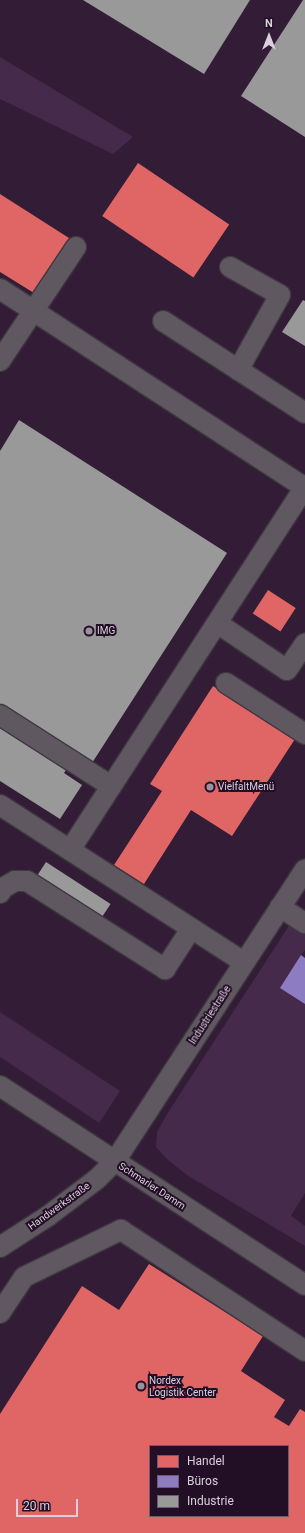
<!DOCTYPE html>
<html>
<head>
<meta charset="utf-8">
<style>
	body { margin:0 }
	#map { position:relative; width:305px; height:1533px; overflow:hidden; background:#281d2a; font-family:Roboto,sans-serif }
	div>[style] { position:absolute }
	.built>* { inset:0; background:#321c36 }
	.green>* { inset:0; background:#462a4b }
	.shops>* { inset:0; background:#e06666; transform-origin:0 0 }
	.offices>* { inset:0; background:#8e7cc3 }
	.industry>* { inset:0; background:#999; transform-origin:0 0 }
	.roads { filter:drop-shadow(1px 0 #413843) drop-shadow(-1px 0 #413843) drop-shadow(0 1px #413843) drop-shadow(0 -1px #413843) }
	.minor>* { height:20px; margin:-10px; padding:0 10px; transform-origin:10px; border-radius:10px; background:#605861 }
	.dots>* { width:11px; height:11px; translate:-50% -50%; box-sizing:border-box; border:2px solid #220f25; border-radius:50% }
	span { translate:-50% -50%; white-space:nowrap; text-align:center; line-height:1.15; -webkit-text-stroke:4px #220f25; paint-order:stroke }
	.poi-label { font-size:10px; color:#dbcedd }
	.left { translate:0 -50%; text-align:left }
	.street-label { font-size:10px; color:#dbcedd }
	.legend { position:absolute; left:149px; top:1445px; width:140px; height:72px; box-sizing:border-box; background:#220f25; border:1px solid #6c5b6f; margin:0; padding:5px 7px; list-style:none; font-size:12px; color:#dbcedd }
	.legend li { display:flex; align-items:center; gap:8px; height:20px }
	.legend b { width:20px; border:1px solid #6c5b6f }
	.north { position:absolute; left:249px; top:16px; width:40px; height:40px; -webkit-text-stroke:3px #220f25; paint-order:stroke; rotate:0deg; font-size:11px; font-weight:700; line-height:16px; text-align:center; color:#dbcedd }
	.north::after { content:''; display:block; margin:auto; width:14px; height:18px; background:#dbcedd; clip-path:polygon(50% 0,100% 100%,50% 72%,0 100%) }
	.scale { position:absolute; left:16px; top:1499px; width:62px; height:18px; box-sizing:border-box; border:2px solid #dbcedd; border-top:0; padding-left:5px; font-size:12px; line-height:14px; white-space:nowrap; color:#dbcedd; -webkit-text-stroke:3px #220f25; paint-order:stroke }
</style>
</head>
<body>
<div id="map">
	<div class="built">
		<i style="clip-path:polygon(evenodd,0 0,305px 0,305px 1533px,0 1533px,0 0,150px 1446px,288px 1446px,288px 1516px,150px 1516px,150px 1446px)"></i>
	</div>
	<div class="green">
		<i style="clip-path:polygon(0 57px,133px 137px,113px 154px,0 99px)"></i>
		<i style="clip-path:polygon(292px 921px,305px 929px,305px 950px,301px 955px,305px 1004px,305px 1193px,291px 1216px,305px 1226px,305px 1246px,187px 1175px,168px 1160px,156px 1147px,157px 1132px,167px 1114px)"></i>
		<i style="clip-path:polygon(0 1012px,120px 1091px,99px 1123px,0 1057px)"></i>
	</div>
	<div class="shops">
		<i style="left:138px;top:163px;width:110px;height:64px;rotate:34deg"></i>
		<i style="clip-path:polygon(0 194px,69px 238px,34px 293px,0 272px)"></i>
		<i style="left:268px;top:590px;width:33px;height:28px;rotate:33deg"></i>
		<i style="clip-path:polygon(213px 686px,295px 739px,232px 836px,191px 810px,144px 884px,114px 865px,162px 791px,150px 784px)"></i>
		<i style="clip-path:polygon(evenodd,149px 1264px,263px 1336px,241px 1371px,285px 1400px,274px 1417px,289px 1426px,300px 1409px,305px 1412px,305px 1533px,0 1533px,0 1414px,82px 1286px,119px 1310px,149px 1264px,150px 1446px,288px 1446px,288px 1516px,150px 1516px,150px 1446px)"></i>
	</div>
	<div class="offices">
		<i style="clip-path:polygon(301px 955px,305px 958px,305px 1004px,280px 988px)"></i>
	</div>
	<div class="industry">
		<i style="clip-path:polygon(83px 0,250px 0,204px 74px)"></i>
		<i style="clip-path:polygon(303px 0,305px 0,305px 137px,241px 96px)"></i>
		<i style="clip-path:polygon(303px 300px,305px 301px,305px 346px,282px 332px)"></i>
		<i style="clip-path:polygon(19px 420px,227px 553px,92px 763px,77px 753px,64px 773px,82px 785px,60px 819px,0 781px,0 728px,44px 756px,53px 743px,0 709px,0 451px)"></i>
		<i style="left:46px;top:862px;width:77px;height:19px;rotate:33deg"></i>
	</div>
	<div class="roads">
		<div class="minor">
			<i style="left:230px;top:267px;width:57px;rotate:29.2deg"></i>
			<i style="left:280px;top:295px;width:86px;rotate:119.2deg"></i>
			<i style="left:0;top:289px;width:363px;rotate:33.1deg"></i>
			<i style="left:304px;top:487px;width:2px;rotate:-63deg"></i>
			<i style="left:163px;top:321px;width:169px;rotate:32.9deg"></i>
			<i style="left:0;top:361px;width:137px;rotate:-56.3deg"></i>
			<i style="left:217px;top:623px;width:84px;rotate:33.9deg"></i>
			<i style="left:287px;top:670px;width:32px;rotate:-56deg"></i>
			<i style="left:226px;top:683px;width:94px;rotate:32.8deg"></i>
			<i style="left:0;top:715px;width:132px;rotate:32.6deg"></i>
			<i style="left:0;top:805px;width:290px;rotate:32.8deg"></i>
			<i style="left:70px;top:850px;width:432px;rotate:-57.1deg"></i>
			<i style="left:0;top:893px;width:6px;rotate:-59deg"></i>
			<i style="left:3px;top:888px;width:14px;rotate:-30deg"></i>
			<i style="left:15px;top:881px;width:12px"></i>
			<i style="left:27px;top:881px;width:164px;rotate:32.5deg"></i>
			<i style="left:165px;top:969px;width:48px;rotate:-57deg"></i>
			<i style="left:280px;top:907px;width:30px;rotate:33deg"></i>
			<i style="left:0;top:1086px;width:364px;rotate:33.1deg"></i>
			<i style="left:0;top:1247px;width:57px;rotate:-32.9deg"></i>
			<i style="left:48px;top:1216px;width:61px;rotate:-37.1deg"></i>
			<i style="left:97px;top:1179px;width:25px;rotate:-45deg"></i>
			<i style="left:115px;top:1161px;width:348px;rotate:-56.9deg"></i>
			<i style="left:0;top:1313px;width:43px;rotate:-56.3deg"></i>
			<i style="left:24px;top:1277px;width:108px;rotate:-25.9deg"></i>
			<i style="left:121px;top:1230px;width:220px;rotate:33.3deg"></i>
		</div>
	</div>
	<div class="dots">
		<i style="left:89px;top:631px;background:#9c909e"></i>
		<i style="left:210px;top:787px;background:#9c909e"></i>
		<i style="left:141px;top:1386px;background:#9c909e"></i>
	</div>
	<div class="poi-label">
		<span class="left" style="left:97px;top:631px">IMG</span>
		<span class="left" style="left:218px;top:787px">VielfaltMenü</span>
		<span class="left" style="left:149px;top:1386px">Nordex<br>Logistik Center</span>
	</div>
	<div class="street-label">
		<span style="left:210px;top:1015px;rotate:-57deg">Industriestraße</span>
		<span style="left:152px;top:1186px;rotate:33deg">Schmarler Damm</span>
		<span style="left:59px;top:1206px;rotate:-36deg">Handwerkstraße</span>
	</div>
	<ul class="legend">
	<li><b style="height:11px;background:#e06666"></b>Handel</li>
	<li><b style="height:11px;background:#8e7cc3"></b>Büros</li>
	<li><b style="height:11px;background:#999"></b>Industrie</li>
	</ul>
	<div class="north">N</div>
	<div class="scale">20 m</div>
</div>
</body>
</html>
